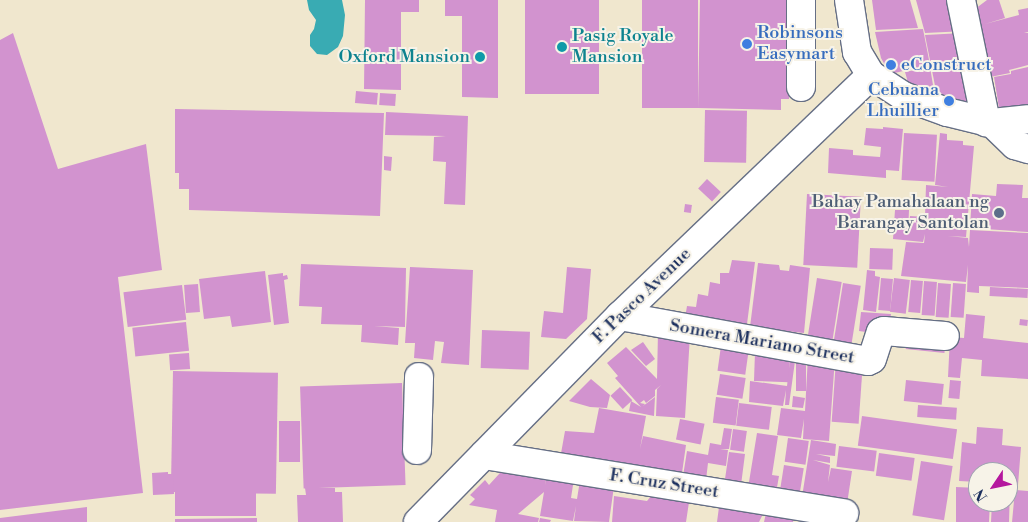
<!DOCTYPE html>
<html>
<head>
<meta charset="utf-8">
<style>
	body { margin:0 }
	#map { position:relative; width:1028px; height:522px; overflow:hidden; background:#f0e7ce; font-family:"Libre Bodoni",serif }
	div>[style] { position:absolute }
	.water>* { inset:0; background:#39abb3 }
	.building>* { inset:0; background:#d293cf; transform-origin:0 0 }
	.roads { filter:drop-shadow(1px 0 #666f85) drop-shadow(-1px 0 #666f85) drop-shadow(0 1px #666f85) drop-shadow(0 -1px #666f85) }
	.minor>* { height:28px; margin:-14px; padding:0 14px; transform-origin:14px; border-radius:14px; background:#fff }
	.dots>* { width:14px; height:14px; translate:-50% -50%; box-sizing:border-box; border:2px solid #f7f3e8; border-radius:50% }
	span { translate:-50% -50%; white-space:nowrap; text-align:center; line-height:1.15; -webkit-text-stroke:4px #f7f3e8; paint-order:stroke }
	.shop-label { font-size:18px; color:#366cbe }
	.left { translate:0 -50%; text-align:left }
	.right { translate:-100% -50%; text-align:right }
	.culture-label { font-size:18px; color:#0d838f }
	.service-label { font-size:18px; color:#4e5e75 }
	.street-label { font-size:18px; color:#1b2f5e }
	.north { position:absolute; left:968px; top:462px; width:50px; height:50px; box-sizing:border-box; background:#f7f3e8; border:1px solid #9fa5b1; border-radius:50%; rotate:236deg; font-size:14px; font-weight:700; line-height:20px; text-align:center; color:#1b2f5e }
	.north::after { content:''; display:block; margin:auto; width:18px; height:22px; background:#b5179e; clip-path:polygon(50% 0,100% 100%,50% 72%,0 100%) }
</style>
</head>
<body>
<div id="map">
	<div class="water">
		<i style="clip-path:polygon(307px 0,342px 0,345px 15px,343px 36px,338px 47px,327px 55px,317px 54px,310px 46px,310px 35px,314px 29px,316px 20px,309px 10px)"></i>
	</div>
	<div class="building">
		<i style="clip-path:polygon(365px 0,419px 0,419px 12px,401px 12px,401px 90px,364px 89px)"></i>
		<i style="clip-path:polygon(445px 0,498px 0,498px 98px,462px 97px,462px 16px,445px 16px)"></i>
		<i style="left:525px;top:0;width:74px;height:94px"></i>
		<i style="left:642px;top:0;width:56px;height:108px"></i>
		<i style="clip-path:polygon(700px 0,791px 0,789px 99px,781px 99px,781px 110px,698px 108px)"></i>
		<i style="clip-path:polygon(872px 0,910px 0,918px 28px,876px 30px)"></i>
		<i style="clip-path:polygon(916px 0,959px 0,966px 31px,925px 33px)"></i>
		<i style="clip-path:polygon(987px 0,999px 0,1005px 18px,985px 24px,1019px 15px,1018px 10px,1028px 8px,1028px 32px,1024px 33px,1028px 33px,1028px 65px,1009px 70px,1010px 73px,990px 77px,975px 9px)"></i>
		<i style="clip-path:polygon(923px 29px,930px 65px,890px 74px,881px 58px,875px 32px)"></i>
		<i style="clip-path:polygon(13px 33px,58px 169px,146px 144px,162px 270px,118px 277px,143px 493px,0 510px,0 40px)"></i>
		<i style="clip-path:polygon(963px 33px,976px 105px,939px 106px,925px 35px)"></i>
		<i style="clip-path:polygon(930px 67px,935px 97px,917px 90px,916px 84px,909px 86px,905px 72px)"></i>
		<i style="clip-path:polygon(1028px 67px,1028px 106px,999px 108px,994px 77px,1011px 74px,1011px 71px)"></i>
		<i style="left:356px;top:91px;width:22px;height:12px;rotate:5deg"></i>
		<i style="left:380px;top:93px;width:16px;height:12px;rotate:4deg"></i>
		<i style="clip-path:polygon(175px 109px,384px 113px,380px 216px,189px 210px,189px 189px,179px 189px,179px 173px,175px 173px)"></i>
		<i style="left:705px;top:110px;width:42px;height:52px;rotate:1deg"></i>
		<i style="clip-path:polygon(386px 112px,468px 116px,465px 205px,444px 204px,446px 162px,433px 161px,434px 137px,446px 136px,385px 135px)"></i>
		<i style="clip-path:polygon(883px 127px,903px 129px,899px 171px,886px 170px,886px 178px,828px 173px,829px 148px,853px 150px,853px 155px,880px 157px,881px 147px,864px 145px,866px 128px,883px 129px)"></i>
		<i style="left:904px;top:133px;width:33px;height:47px;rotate:3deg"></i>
		<i style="clip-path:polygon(940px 133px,947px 134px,947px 140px,963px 141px,963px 145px,974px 146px,966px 237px,948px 236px,968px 238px,969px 247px,970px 230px,1028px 233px,1028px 288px,979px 286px,979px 293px,967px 292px,968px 265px,966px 282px,901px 276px,906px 242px,924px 243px,925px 234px,923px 242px,893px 239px,895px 210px,909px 210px,908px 234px,910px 216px,925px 217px,926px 185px,948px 187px,935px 185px)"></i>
		<i style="clip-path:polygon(384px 156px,392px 157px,391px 171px,384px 170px)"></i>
		<i style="left:707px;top:179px;width:19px;height:13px;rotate:43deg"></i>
		<i style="clip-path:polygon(997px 184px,1023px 185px,1022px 198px,1028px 198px,1028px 232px,970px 228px,972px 194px,996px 196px)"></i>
		<i style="left:807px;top:194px;width:54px;height:71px;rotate:3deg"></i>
		<i style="left:685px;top:204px;width:7px;height:8px;rotate:8deg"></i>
		<i style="left:870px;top:248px;width:23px;height:21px;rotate:2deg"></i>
		<i style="clip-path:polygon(732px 260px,755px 262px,747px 324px,738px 323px,737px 329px,685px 318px,687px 306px,696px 307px,698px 294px,708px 296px,710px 282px,720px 284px,720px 273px,729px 273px)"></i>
		<i style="clip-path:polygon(758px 263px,779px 265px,780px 270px,789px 271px,790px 265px,810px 268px,804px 333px,750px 327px)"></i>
		<i style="clip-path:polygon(301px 264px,406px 268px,405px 327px,374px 326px,399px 328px,398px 345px,361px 342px,362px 325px,321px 324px,322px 307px,299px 306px)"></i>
		<i style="clip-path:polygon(410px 267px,473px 270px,469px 365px,441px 363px,444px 342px,435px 341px,433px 360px,414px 358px,415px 343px,405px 343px)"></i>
		<i style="clip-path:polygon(567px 267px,591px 269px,587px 319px,566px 339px,541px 337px,544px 311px,563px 313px)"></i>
		<i style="clip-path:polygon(867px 270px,875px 271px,875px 276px,880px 277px,876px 312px,863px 310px)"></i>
		<i style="clip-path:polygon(265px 271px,271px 322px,232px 327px,230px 316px,204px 319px,199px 279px)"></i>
		<i style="clip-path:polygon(283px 273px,283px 276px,287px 275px,288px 279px,284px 280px,289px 323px,274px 325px,268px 275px)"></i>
		<i style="left:817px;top:278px;width:25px;height:61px;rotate:9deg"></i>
		<i style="left:881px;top:278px;width:12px;height:32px;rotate:5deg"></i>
		<i style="left:894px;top:278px;width:16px;height:34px;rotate:7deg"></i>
		<i style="left:911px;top:280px;width:12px;height:32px;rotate:5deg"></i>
		<i style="left:924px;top:281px;width:13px;height:34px;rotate:4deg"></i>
		<i style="left:843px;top:283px;width:18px;height:58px;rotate:9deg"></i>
		<i style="left:938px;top:283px;width:13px;height:34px;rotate:4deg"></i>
		<i style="left:953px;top:283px;width:13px;height:34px;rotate:4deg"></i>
		<i style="left:198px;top:284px;width:28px;height:14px;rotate:86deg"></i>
		<i style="left:182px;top:285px;width:35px;height:59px;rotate:83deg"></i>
		<i style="left:990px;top:287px;width:38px;height:9px;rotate:3deg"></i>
		<i style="clip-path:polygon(861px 312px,891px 314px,890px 320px,874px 319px,873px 333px,859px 331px)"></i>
		<i style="clip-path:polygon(966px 314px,985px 316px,983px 338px,1028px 343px,1028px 379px,981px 376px,982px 360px,962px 358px,960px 378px,948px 377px,950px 337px,964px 338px)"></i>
		<i style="left:1020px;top:319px;width:8px;height:6px;rotate:7deg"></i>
		<i style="left:186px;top:322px;width:29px;height:54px;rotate:84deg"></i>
		<i style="left:482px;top:330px;width:48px;height:38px;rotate:2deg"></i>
		<i style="clip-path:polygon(658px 332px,690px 335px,685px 418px,656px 416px,657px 389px,661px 385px,655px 390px,655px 396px,646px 403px,644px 400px,640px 403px,645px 404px,643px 406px,655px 397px,654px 416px,629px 411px,631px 401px,641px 407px,615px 378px,618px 376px,607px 363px,626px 347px,657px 379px)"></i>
		<i style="left:907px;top:336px;width:39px;height:13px;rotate:6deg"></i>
		<i style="clip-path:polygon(643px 342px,655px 359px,646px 366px,631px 350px)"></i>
		<i style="left:721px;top:346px;width:28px;height:25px;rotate:8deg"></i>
		<i style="left:755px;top:352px;width:35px;height:29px;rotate:2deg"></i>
		<i style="left:189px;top:353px;width:16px;height:20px;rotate:86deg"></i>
		<i style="clip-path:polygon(808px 356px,835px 358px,829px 441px,803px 439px,804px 419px,801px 438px,777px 435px,781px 408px,805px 411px)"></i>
		<i style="left:796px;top:359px;width:10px;height:32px"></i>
		<i style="clip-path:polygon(790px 360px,795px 361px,789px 405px,785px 405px,786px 390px,783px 406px,749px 402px,750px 381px,787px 386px)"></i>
		<i style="left:836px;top:360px;width:27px;height:62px;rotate:4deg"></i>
		<i style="left:173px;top:371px;width:105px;height:121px;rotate:1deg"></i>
		<i style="left:720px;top:374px;width:26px;height:21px;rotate:9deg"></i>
		<i style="clip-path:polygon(591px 379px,610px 395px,607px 408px,590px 407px,569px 401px)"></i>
		<i style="left:906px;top:380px;width:38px;height:21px;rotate:6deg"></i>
		<i style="left:950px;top:380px;width:11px;height:18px;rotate:5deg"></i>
		<i style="left:402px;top:383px;width:102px;height:102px;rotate:88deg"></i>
		<i style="left:620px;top:387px;width:18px;height:13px;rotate:47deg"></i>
		<i style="clip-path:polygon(793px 396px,805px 398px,803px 408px,792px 407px)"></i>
		<i style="left:716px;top:397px;width:23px;height:26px;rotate:7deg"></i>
		<i style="left:739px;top:403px;width:33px;height:23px;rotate:7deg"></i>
		<i style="left:918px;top:405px;width:39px;height:12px;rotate:4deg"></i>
		<i style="clip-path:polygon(599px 408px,646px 416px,640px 449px,643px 436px,686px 445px,681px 480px,560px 459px,565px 431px,594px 433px)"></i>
		<i style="left:862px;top:416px;width:96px;height:30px;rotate:8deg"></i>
		<i style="left:680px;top:419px;width:25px;height:21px;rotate:11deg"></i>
		<i style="left:279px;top:421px;width:21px;height:41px"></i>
		<i style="clip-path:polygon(977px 427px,1003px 429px,1002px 445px,1021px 447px,1018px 485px,1008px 485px,1008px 472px,978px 472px,978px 482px,959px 481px,962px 442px,976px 444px)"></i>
		<i style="clip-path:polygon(724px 428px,732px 429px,729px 449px,720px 449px,728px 450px,726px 466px,708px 463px,706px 480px,683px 476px,687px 451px,708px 455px,710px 443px,721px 445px)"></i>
		<i style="left:733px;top:429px;width:14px;height:21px;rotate:8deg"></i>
		<i style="clip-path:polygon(757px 433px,778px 436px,772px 475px,779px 476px,776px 493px,748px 488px)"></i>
		<i style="left:788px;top:438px;width:21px;height:24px;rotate:8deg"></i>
		<i style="clip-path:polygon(811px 440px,836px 444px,835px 456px,816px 454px,830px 457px,830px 463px,813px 460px,830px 465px,828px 482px,831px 468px,852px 471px,847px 504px,802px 497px)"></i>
		<i style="left:839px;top:446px;width:38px;height:21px;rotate:7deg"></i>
		<i style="clip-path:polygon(729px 452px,745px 454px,741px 485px,727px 483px,728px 480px,725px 479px)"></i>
		<i style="left:879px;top:453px;width:36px;height:23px;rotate:8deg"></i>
		<i style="left:921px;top:461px;width:32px;height:55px;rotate:9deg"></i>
		<i style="clip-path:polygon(510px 462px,547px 468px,545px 485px,548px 468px,575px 472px,571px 498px,577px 499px,581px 474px,615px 479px,609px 522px,574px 521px,576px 506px,573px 521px,540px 516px,544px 492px,518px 514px,539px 518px,538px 522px,495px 522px,497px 510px,469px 505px,475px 499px,470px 495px,485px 480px,489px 485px)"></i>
		<i style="left:784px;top:465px;width:20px;height:26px;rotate:9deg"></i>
		<i style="clip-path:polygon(168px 472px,168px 474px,173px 474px,174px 494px,153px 495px,152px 473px)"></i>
		<i style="clip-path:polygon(660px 485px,691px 489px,686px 522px,612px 522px,614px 496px,647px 501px)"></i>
		<i style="clip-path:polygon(956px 487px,978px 488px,978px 502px,990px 502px,989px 522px,956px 522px)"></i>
		<i style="clip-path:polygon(305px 488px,335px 488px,335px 492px,342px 492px,343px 522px,298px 522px,297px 495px,306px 495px)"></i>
		<i style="clip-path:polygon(1008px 489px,1010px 489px,1009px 522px,991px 522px,992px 502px,1008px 502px)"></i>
		<i style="clip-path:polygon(1015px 490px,1028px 491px,1028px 522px,1012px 522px)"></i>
		<i style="left:256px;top:492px;width:24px;height:81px;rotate:90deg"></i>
		<i style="clip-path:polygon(768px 504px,759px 522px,717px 522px,719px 507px,732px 510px,733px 505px)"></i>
		<i style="clip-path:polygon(768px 504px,796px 508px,793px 522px,764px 522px)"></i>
		<i style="clip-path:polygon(87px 507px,87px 522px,0 522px,0 518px)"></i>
		<i style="clip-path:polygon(257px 518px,257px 522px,175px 522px,175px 519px)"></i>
		<i style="clip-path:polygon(540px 518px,551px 520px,550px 522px,539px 522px)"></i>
	</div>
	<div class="roads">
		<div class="minor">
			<i style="left:849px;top:0;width:53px;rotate:81.3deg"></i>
			<i style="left:857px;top:52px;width:27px;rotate:59deg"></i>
			<i style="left:871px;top:75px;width:38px;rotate:33deg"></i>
			<i style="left:903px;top:96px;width:47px;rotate:20deg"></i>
			<i style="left:947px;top:112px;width:46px;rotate:13.7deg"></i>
			<i style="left:992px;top:123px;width:36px;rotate:-6deg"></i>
			<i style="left:961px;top:0;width:125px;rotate:78.4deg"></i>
			<i style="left:801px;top:87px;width:87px;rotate:-90deg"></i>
			<i style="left:992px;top:123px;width:32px;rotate:44deg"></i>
			<i style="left:1015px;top:145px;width:14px;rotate:17deg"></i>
			<i style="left:620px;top:316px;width:252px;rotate:10.3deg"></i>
			<i style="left:868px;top:361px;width:4px;rotate:-27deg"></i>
			<i style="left:872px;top:359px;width:28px;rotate:-72deg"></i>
			<i style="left:881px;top:332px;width:3px;rotate:-18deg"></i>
			<i style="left:884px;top:331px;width:61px;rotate:4.7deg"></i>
			<i style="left:417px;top:450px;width:73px;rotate:-88.4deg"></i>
			<i style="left:484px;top:455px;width:365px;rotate:9.2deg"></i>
			<i style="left:418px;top:522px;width:289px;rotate:-45.6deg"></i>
			<i style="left:620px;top:316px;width:348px;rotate:-43.8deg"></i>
		</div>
	</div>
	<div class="dots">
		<i style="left:747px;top:44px;background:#3f7fe0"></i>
		<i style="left:562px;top:47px;background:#0f9aa8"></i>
		<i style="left:480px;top:57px;background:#0f9aa8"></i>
		<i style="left:891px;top:65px;background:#3f7fe0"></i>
		<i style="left:949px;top:101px;background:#3f7fe0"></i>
		<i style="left:999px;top:213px;background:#5c6f8a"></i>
	</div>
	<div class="shop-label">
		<span class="left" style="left:757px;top:44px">Robinsons<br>Easymart</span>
		<span class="left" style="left:901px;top:65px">eConstruct</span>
		<span class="right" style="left:939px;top:101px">Cebuana<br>Lhuillier</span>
	</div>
	<div class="culture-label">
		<span class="left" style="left:572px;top:47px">Pasig Royale<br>Mansion</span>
		<span class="right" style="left:470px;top:57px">Oxford Mansion</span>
	</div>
	<div class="service-label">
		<span class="right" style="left:989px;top:213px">Bahay Pamahalaan ng<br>Barangay Santolan</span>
	</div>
	<div class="street-label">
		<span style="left:642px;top:296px;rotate:-44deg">F. Pasco Avenue</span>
		<span style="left:762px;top:342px;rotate:10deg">Somera Mariano Street</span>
		<span style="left:664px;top:484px;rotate:9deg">F. Cruz Street</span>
	</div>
	<div class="north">N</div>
</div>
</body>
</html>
